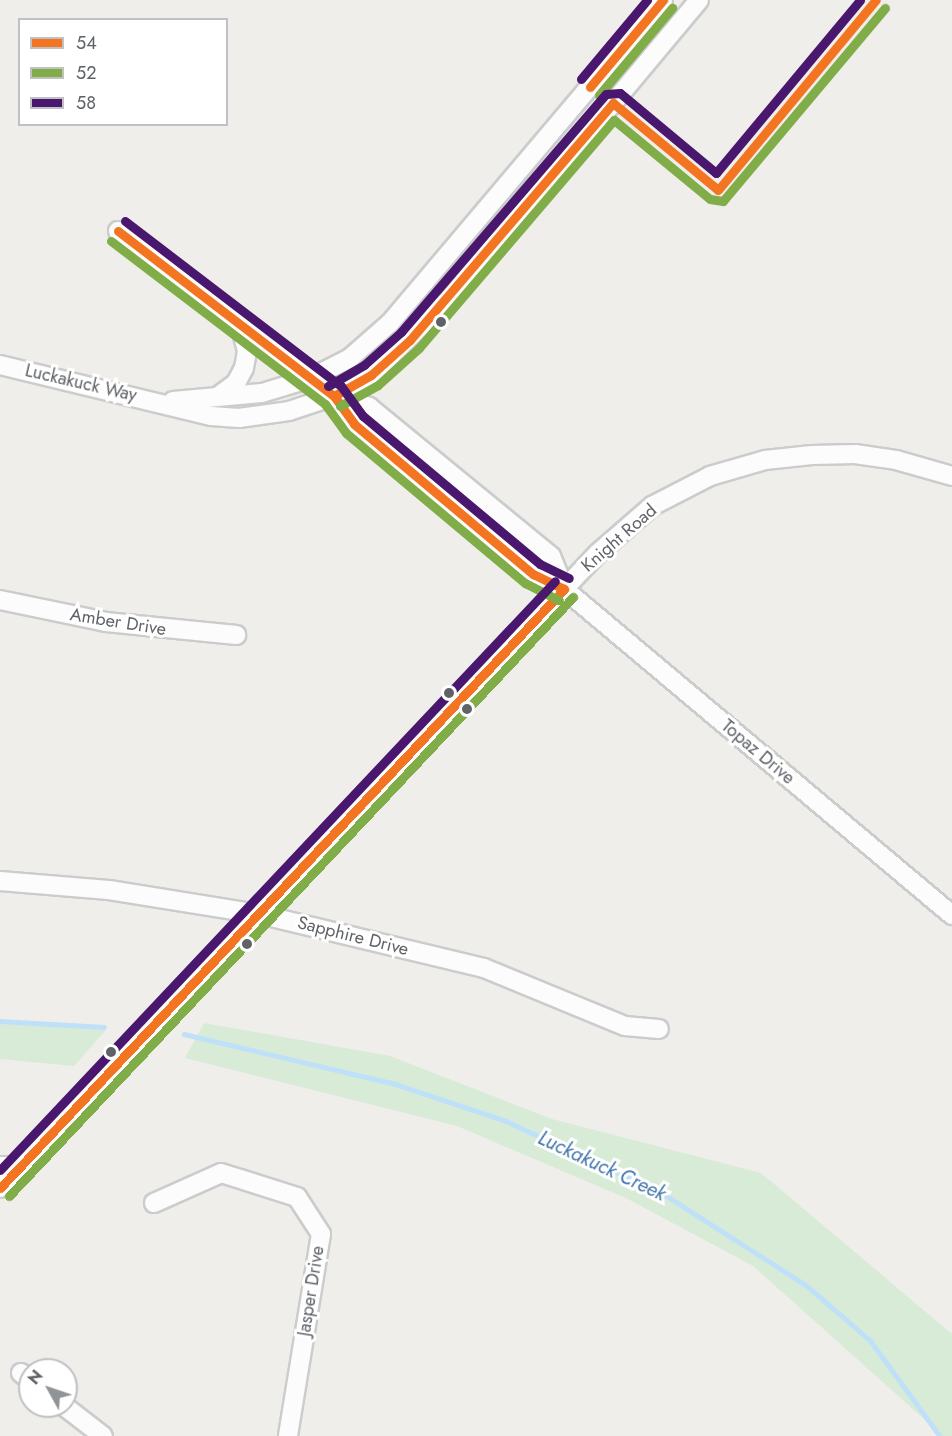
<!DOCTYPE html>
<html>
<head>
<meta charset="utf-8">
<style>
	body { margin:0 }
	#map { position:relative; width:952px; height:1436px; overflow:hidden; background:#efeeea; font-family:Jost,sans-serif }
	div>[style] { position:absolute }
	.green>* { inset:0; background:#d8ebd6 }
	.stream>* { height:4.5px; margin:-2.25px; padding:0 2.25px; transform-origin:2.25px; border-radius:2.25px; background:#bfe0f9 }
	.roads { filter:drop-shadow(2px 0 #cbcccc) drop-shadow(-2px 0 #cbcccc) drop-shadow(0 2px #cbcccc) drop-shadow(0 -2px #cbcccc) }
	.minor>* { height:18px; margin:-9px; padding:0 9px; transform-origin:9px; border-radius:9px; background:#fdfcfc }
	.bus-1>* { height:9px; margin:-4.5px; padding:0 4.5px; transform-origin:4.5px; border-radius:4.5px; background:#f37421 }
	.bus-2>* { height:9px; margin:-4.5px; padding:0 4.5px; transform-origin:4.5px; border-radius:4.5px; background:#81ad49 }
	.bus-3>* { height:9px; margin:-4.5px; padding:0 4.5px; transform-origin:4.5px; border-radius:4.5px; background:#49176d }
	.dots>* { width:16px; height:16px; translate:-50% -50%; box-sizing:border-box; border:3px solid #fff; border-radius:50% }
	span { translate:-50% -50%; white-space:nowrap; text-align:center; line-height:1.15; -webkit-text-stroke:6px #fff; paint-order:stroke }
	.street-label { font-size:18px; color:#5f6368 }
	.water-label { font-size:20px; color:#4174aa; font-style:italic }
	.legend { position:absolute; left:18px; top:18px; width:210px; height:108px; box-sizing:border-box; background:#fff; border:2px solid #bfc1c3; margin:0; padding:8px 10px; list-style:none; font-size:18px; color:#5f6368 }
	.legend li { display:flex; align-items:center; gap:12px; height:30px }
	.legend b { width:30px; border:2px solid #bfc1c3 }
	.north { position:absolute; left:18px; top:1358px; width:60px; height:60px; box-sizing:border-box; background:#fff; border:2px solid #bfc1c3; border-radius:50%; rotate:310deg; font-size:16px; font-weight:700; line-height:24px; text-align:center; color:#5f6368 }
	.north::after { content:''; display:block; margin:auto; width:21px; height:27px; background:#919496; clip-path:polygon(50% 0,100% 100%,50% 72%,0 100%) }
</style>
</head>
<body>
<div id="map">
	<div class="green">
		<i style="clip-path:polygon(0 1022px,106px 1030px,74px 1066px,0 1059px)"></i>
		<i style="clip-path:polygon(204px 1023px,390px 1056px,552px 1119px,761px 1173px,952px 1334px,952px 1436px,943px 1436px,753px 1266px,628px 1199px,457px 1126px,185px 1058px)"></i>
	</div>
	<div class="stream">
		<i style="left:0;top:1021px;width:104px;rotate:3.3deg"></i>
		<i style="left:184px;top:1034px;width:217px;rotate:13.3deg"></i>
		<i style="left:395px;top:1084px;width:115px;rotate:18.3deg"></i>
		<i style="left:504px;top:1120px;width:174px;rotate:24.8deg"></i>
		<i style="left:662px;top:1193px;width:171px;rotate:32.6deg"></i>
		<i style="left:806px;top:1285px;width:84px;rotate:40.7deg"></i>
		<i style="left:870px;top:1340px;width:119px;rotate:53.9deg"></i>
	</div>
	<div class="roads">
		<div class="minor">
			<i style="left:118px;top:231px;width:272px;rotate:37.4deg"></i>
			<i style="left:334px;top:396px;width:34px;rotate:54deg"></i>
			<i style="left:354px;top:424px;width:234px;rotate:40deg"></i>
			<i style="left:533px;top:574px;width:34px;rotate:26deg"></i>
			<i style="left:564px;top:589px;width:507px;rotate:40.04deg"></i>
			<i style="left:0;top:365px;width:217px;rotate:13.6deg"></i>
			<i style="left:211px;top:416px;width:28px;rotate:4deg"></i>
			<i style="left:239px;top:418px;width:50px;rotate:-8deg"></i>
			<i style="left:289px;top:411px;width:47px;rotate:-18.4deg"></i>
			<i style="left:334px;top:396px;width:43px;rotate:-29.6deg"></i>
			<i style="left:371px;top:375px;width:110px;rotate:-44.3deg"></i>
			<i style="left:450px;top:298px;width:388px;rotate:-50.1deg"></i>
			<i style="left:334px;top:396px;width:37px;rotate:17deg"></i>
			<i style="left:369px;top:407px;width:235px;rotate:39.3deg"></i>
			<i style="left:551px;top:556px;width:35px;rotate:68deg"></i>
			<i style="left:217px;top:397px;width:24px;rotate:-36deg"></i>
			<i style="left:236px;top:383px;width:17px;rotate:-62deg"></i>
			<i style="left:244px;top:368px;width:17px;rotate:-80deg"></i>
			<i style="left:247px;top:351px;width:30px;rotate:-105deg"></i>
			<i style="left:173px;top:401px;width:89px;rotate:-5.1deg"></i>
			<i style="left:262px;top:393px;width:51px;rotate:-17deg"></i>
			<i style="left:311px;top:378px;width:44px;rotate:-27.1deg"></i>
			<i style="left:350px;top:358px;width:53px;rotate:-41.2deg"></i>
			<i style="left:390px;top:323px;width:423px;rotate:-49.8deg"></i>
			<i style="left:0;top:600px;width:108px;rotate:11.7deg"></i>
			<i style="left:106px;top:622px;width:131px;rotate:5.7deg"></i>
			<i style="left:0;top:881px;width:109px;rotate:4.7deg"></i>
			<i style="left:109px;top:890px;width:152px;rotate:9.1deg"></i>
			<i style="left:259px;top:914px;width:231px;rotate:13.5deg"></i>
			<i style="left:484px;top:968px;width:152px;rotate:22.4deg"></i>
			<i style="left:625px;top:1026px;width:34px;rotate:5deg"></i>
			<i style="left:0;top:1166px;width:21px"></i>
			<i style="left:0;top:1188px;width:872px;rotate:-46.72deg"></i>
			<i style="left:598px;top:553px;width:72px;rotate:-41deg"></i>
			<i style="left:652px;top:506px;width:65px;rotate:-27.3deg"></i>
			<i style="left:710px;top:476px;width:57px;rotate:-16.2deg"></i>
			<i style="left:765px;top:460px;width:47px;rotate:-6.1deg"></i>
			<i style="left:812px;top:455px;width:43px;rotate:-1.3deg"></i>
			<i style="left:855px;top:454px;width:41px;rotate:8.3deg"></i>
			<i style="left:896px;top:460px;width:58px;rotate:15.9deg"></i>
			<i style="left:154px;top:1203px;width:73px;rotate:-24.1deg"></i>
			<i style="left:221px;top:1173px;width:80px;rotate:17.5deg"></i>
			<i style="left:297px;top:1197px;width:44px;rotate:57deg"></i>
			<i style="left:321px;top:1234px;width:205px;rotate:99.3deg"></i>
			<i style="left:21px;top:1373px;width:11px;rotate:38deg"></i>
			<i style="left:64px;top:1406px;width:49px;rotate:37.6deg"></i>
		</div>
	</div>
	<div class="bus-1">
		<i style="left:590px;top:87px;width:114px;rotate:-50deg"></i>
		<i style="left:118px;top:231px;width:272px;rotate:37.4deg"></i>
		<i style="left:334px;top:396px;width:34px;rotate:54deg"></i>
		<i style="left:354px;top:424px;width:234px;rotate:40deg"></i>
		<i style="left:533px;top:574px;width:34px;rotate:26deg"></i>
		<i style="left:334px;top:396px;width:43px;rotate:-29.6deg"></i>
		<i style="left:371px;top:375px;width:52px;rotate:-41.9deg"></i>
		<i style="left:410px;top:340px;width:312px;rotate:-49.4deg"></i>
		<i style="left:613px;top:103px;width:136px;rotate:39.6deg"></i>
		<i style="left:718px;top:190px;width:247px;rotate:-50.3deg"></i>
		<i style="left:0;top:1188px;width:823px;rotate:-46.72deg"></i>
	</div>
	<div class="bus-2">
		<i style="left:599px;top:95px;width:114px;rotate:-50deg"></i>
		<i style="left:111px;top:241px;width:269px;rotate:37.3deg"></i>
		<i style="left:325px;top:404px;width:36px;rotate:54deg"></i>
		<i style="left:346px;top:433px;width:234px;rotate:40deg"></i>
		<i style="left:525px;top:583px;width:38px;rotate:27deg"></i>
		<i style="left:340px;top:406px;width:43px;rotate:-28.9deg"></i>
		<i style="left:378px;top:385px;width:55px;rotate:-42.1deg"></i>
		<i style="left:419px;top:348px;width:300px;rotate:-49.5deg"></i>
		<i style="left:614px;top:120px;width:124px;rotate:39.5deg"></i>
		<i style="left:710px;top:199px;width:13px;rotate:9deg"></i>
		<i style="left:723px;top:201px;width:252px;rotate:-50deg"></i>
		<i style="left:9px;top:1196px;width:823px;rotate:-46.72deg"></i>
	</div>
	<div class="bus-3">
		<i style="left:581px;top:79px;width:103px;rotate:-50.1deg"></i>
		<i style="left:125px;top:221px;width:272px;rotate:37.4deg"></i>
		<i style="left:341px;top:386px;width:37px;rotate:54deg"></i>
		<i style="left:363px;top:416px;width:231px;rotate:39.9deg"></i>
		<i style="left:540px;top:564px;width:32px;rotate:26deg"></i>
		<i style="left:328px;top:386px;width:42px;rotate:-30.3deg"></i>
		<i style="left:364px;top:365px;width:50px;rotate:-41.7deg"></i>
		<i style="left:401px;top:332px;width:314px;rotate:-49.3deg"></i>
		<i style="left:606px;top:94px;width:14px;rotate:-4deg"></i>
		<i style="left:620px;top:93px;width:125px;rotate:39.8deg"></i>
		<i style="left:716px;top:173px;width:225px;rotate:-50.2deg"></i>
		<i style="left:0;top:1170px;width:809px;rotate:-46.7deg"></i>
	</div>
	<div class="dots">
		<i style="left:441px;top:322px;background:#5f6368"></i>
		<i style="left:449px;top:693px;background:#5f6368"></i>
		<i style="left:467px;top:709px;background:#5f6368"></i>
		<i style="left:247px;top:944px;background:#5f6368"></i>
		<i style="left:111px;top:1052px;background:#5f6368"></i>
	</div>
	<div class="street-label">
		<span style="left:81px;top:383px;rotate:13deg">Luckakuck Way</span>
		<span style="left:619px;top:538px;rotate:-41deg">Knight Road</span>
		<span style="left:118px;top:622px;rotate:9deg">Amber Drive</span>
		<span style="left:758px;top:752px;rotate:40deg">Topaz Drive</span>
		<span style="left:353px;top:936px;rotate:14deg">Sapphire Drive</span>
		<span style="left:311px;top:1291px;rotate:-81deg">Jasper Drive</span>
	</div>
	<div class="water-label">
		<span style="left:602px;top:1166px;rotate:25deg">Luckakuck Creek</span>
	</div>
	<ul class="legend">
	<li><b style="height:8px;background:#f37421"></b>54</li>
	<li><b style="height:8px;background:#81ad49"></b>52</li>
	<li><b style="height:8px;background:#49176d"></b>58</li>
	</ul>
	<div class="north">N</div>
</div>
</body>
</html>
